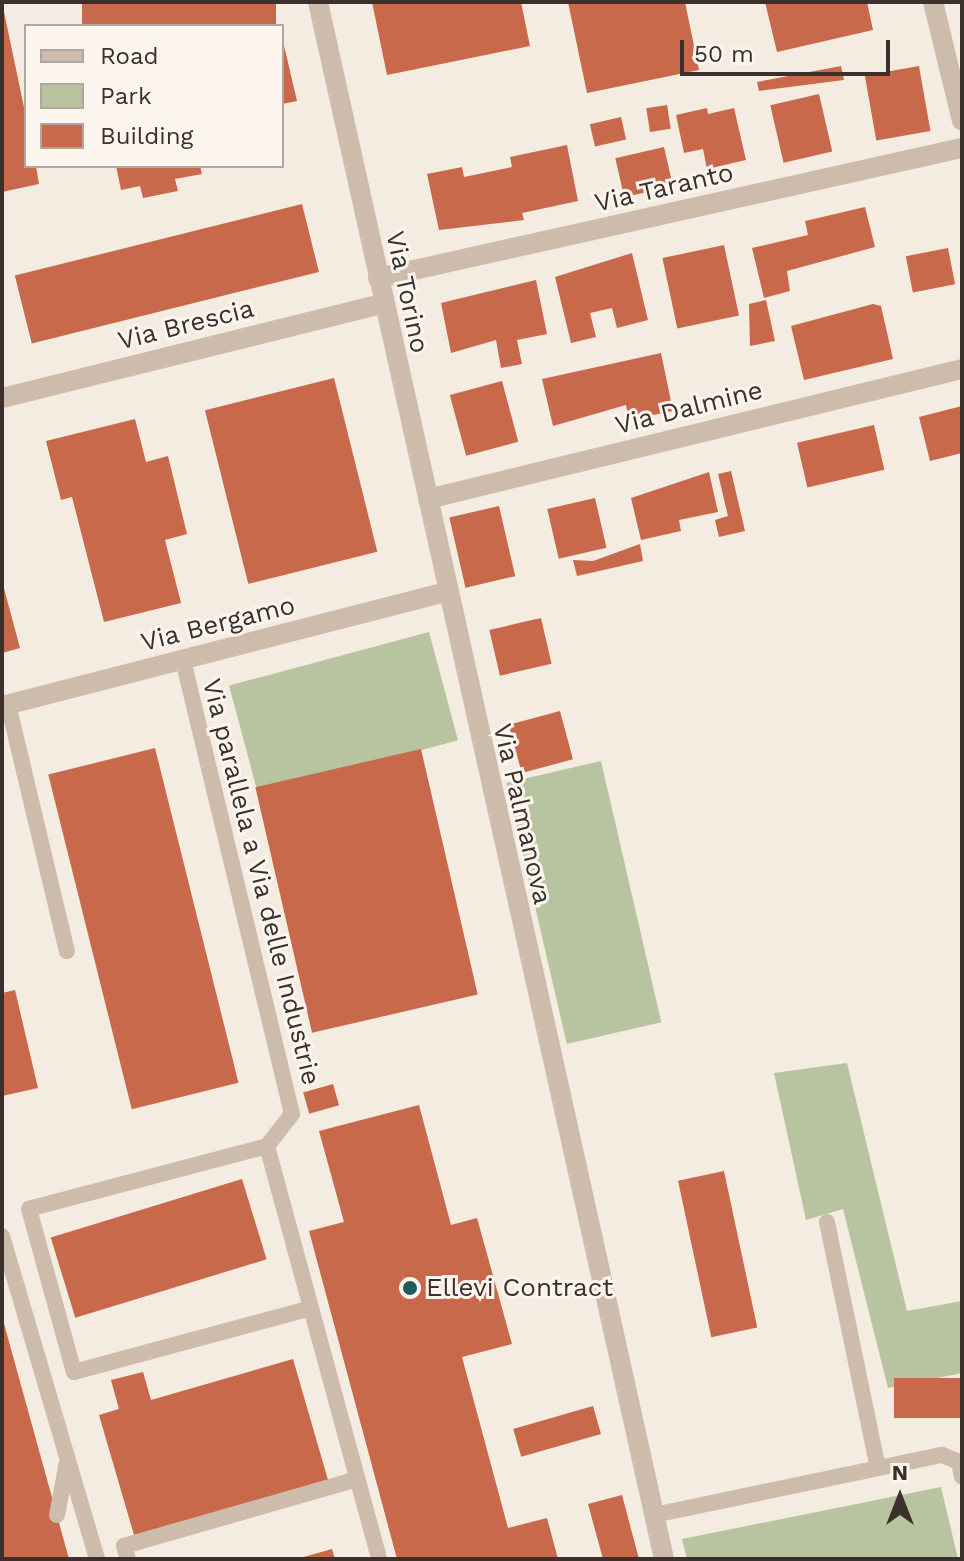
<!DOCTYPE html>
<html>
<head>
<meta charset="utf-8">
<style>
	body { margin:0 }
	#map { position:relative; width:964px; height:1561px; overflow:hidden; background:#f4ebe1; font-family:"Work Sans",sans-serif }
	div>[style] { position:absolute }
	.green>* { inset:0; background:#b8c4a0; transform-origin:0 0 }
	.building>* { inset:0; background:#c8694b; transform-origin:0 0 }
	.lane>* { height:16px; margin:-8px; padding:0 8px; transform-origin:8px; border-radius:8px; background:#cdbbac }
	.street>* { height:20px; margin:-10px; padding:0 10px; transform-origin:10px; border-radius:10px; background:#cdbbac }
	.dots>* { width:22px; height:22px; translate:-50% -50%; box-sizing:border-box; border:4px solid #fbf5ee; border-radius:50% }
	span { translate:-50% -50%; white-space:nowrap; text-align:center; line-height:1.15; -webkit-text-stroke:6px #fbf5ee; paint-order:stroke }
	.street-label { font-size:26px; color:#3b302b }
	.poi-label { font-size:26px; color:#3b302b }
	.left { translate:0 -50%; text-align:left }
	.frame { position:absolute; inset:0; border:4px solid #3b302b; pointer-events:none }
	.legend { position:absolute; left:24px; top:24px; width:260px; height:144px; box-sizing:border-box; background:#fbf5ee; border:2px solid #aea6a0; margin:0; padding:10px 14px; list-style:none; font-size:24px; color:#3b302b }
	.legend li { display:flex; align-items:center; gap:16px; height:40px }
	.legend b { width:40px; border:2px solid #aea6a0 }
	.north { position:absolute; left:860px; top:1457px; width:80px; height:80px; -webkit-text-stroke:6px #fbf5ee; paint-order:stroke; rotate:0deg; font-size:22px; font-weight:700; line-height:32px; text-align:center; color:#3b302b }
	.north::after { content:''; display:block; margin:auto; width:28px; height:36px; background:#3b302b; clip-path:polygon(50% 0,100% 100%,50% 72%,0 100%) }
	.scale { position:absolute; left:680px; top:40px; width:210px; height:36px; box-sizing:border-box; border:4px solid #3b302b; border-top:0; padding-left:10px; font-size:24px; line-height:28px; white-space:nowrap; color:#3b302b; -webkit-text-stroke:6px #fbf5ee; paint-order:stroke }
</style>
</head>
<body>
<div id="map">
	<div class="green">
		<i style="left:429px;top:632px;width:112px;height:207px;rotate:75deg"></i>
		<i style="left:601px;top:761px;width:268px;height:97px;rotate:77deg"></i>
		<i style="clip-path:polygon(847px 1063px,907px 1311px,962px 1301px,962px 1373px,888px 1388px,843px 1209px,806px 1220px,774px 1073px)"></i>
		<i style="clip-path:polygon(941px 1487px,958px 1559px,687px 1559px,682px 1539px)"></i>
	</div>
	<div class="building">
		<i style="clip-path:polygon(2px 2px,26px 117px,26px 166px,36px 166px,39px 184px,2px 192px)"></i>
		<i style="left:82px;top:2px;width:194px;height:25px"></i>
		<i style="clip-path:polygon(372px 2px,521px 2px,530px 46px,387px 75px)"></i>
		<i style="clip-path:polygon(568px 2px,685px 2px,699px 70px,587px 93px)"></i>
		<i style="clip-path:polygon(765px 2px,867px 2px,873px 30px,777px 52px)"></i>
		<i style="clip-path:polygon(282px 37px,297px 101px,282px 104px)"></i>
		<i style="clip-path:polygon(841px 66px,844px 80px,759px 91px,757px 82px)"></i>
		<i style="left:919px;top:66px;width:66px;height:55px;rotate:80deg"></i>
		<i style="left:819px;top:94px;width:59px;height:50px;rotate:77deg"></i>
		<i style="left:667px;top:105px;width:24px;height:21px;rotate:81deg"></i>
		<i style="clip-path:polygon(707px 108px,708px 114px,734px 108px,746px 160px,707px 169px,703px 149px,684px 153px,676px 115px)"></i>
		<i style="left:621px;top:117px;width:23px;height:32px;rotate:77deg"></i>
		<i style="clip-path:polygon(567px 145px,578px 201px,522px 213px,524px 220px,439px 230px,427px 174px,462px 167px,464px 177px,512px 167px,510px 157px)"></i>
		<i style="left:664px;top:147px;width:40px;height:50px;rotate:77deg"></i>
		<i style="clip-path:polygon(116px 166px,200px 166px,202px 174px,175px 179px,178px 191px,143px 198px,140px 186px,121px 190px)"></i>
		<i style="left:302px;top:204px;width:70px;height:296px;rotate:76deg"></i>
		<i style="clip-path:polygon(865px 207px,875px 247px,787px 271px,790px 291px,764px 298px,752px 248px,808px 235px,805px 221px)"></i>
		<i style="left:724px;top:245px;width:72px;height:63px;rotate:78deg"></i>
		<i style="left:948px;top:248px;width:37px;height:43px;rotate:79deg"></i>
		<i style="clip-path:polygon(632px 253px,648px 320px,617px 328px,612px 308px,590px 313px,596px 337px,571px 343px,555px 277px)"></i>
		<i style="clip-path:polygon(536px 280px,547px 334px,517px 340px,522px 364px,501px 368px,496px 340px,451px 353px,441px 303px)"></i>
		<i style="clip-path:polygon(766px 300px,775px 341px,750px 346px,749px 304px)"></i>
		<i style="clip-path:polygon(873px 304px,881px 306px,893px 359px,804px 380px,791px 326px)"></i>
		<i style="clip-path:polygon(661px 353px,673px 411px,629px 420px,626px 405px,553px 426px,542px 379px)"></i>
		<i style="left:334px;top:378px;width:179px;height:133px;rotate:76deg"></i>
		<i style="left:502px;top:381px;width:63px;height:54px;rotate:75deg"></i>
		<i style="clip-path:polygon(962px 406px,962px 453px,930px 461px,919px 417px)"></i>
		<i style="clip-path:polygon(135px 419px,146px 462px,168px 456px,187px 534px,165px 540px,181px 603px,104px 622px,72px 497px,61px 500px,46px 441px)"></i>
		<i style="left:874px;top:425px;width:46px;height:79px;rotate:77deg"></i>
		<i style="clip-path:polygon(731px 471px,745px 531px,719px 537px,715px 520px,728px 516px,718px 474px)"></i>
		<i style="clip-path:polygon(709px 472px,718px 512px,679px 520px,681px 531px,641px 540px,631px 498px)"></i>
		<i style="left:595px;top:498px;width:51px;height:49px;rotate:77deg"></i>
		<i style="left:499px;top:506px;width:72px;height:51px;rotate:77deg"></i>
		<i style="clip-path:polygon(640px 544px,643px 561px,577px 576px,573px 560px,593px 561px)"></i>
		<i style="clip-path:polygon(2px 581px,20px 648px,2px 653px)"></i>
		<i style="left:541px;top:618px;width:47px;height:53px;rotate:77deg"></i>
		<i style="left:560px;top:711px;width:50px;height:53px;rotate:75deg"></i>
		<i style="left:155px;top:748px;width:345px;height:110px;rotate:76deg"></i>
		<i style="left:421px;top:749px;width:252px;height:170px;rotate:77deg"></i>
		<i style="clip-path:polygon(15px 990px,38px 1088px,2px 1096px,2px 993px)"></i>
		<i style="left:333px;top:1084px;width:22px;height:31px;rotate:74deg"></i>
		<i style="clip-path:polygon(419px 1105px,451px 1225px,477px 1218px,512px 1344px,462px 1357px,508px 1528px,547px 1518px,558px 1559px,397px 1559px,309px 1231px,344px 1222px,319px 1131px)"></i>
		<i style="left:724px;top:1171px;width:160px;height:47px;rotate:78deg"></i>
		<i style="left:242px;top:1179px;width:84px;height:200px;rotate:73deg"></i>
		<i style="clip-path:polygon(2px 1320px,3px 1320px,69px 1559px,2px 1559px)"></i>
		<i style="clip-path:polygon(293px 1359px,328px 1480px,134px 1535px,99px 1415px,119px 1409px,111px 1380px,143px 1372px,151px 1400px)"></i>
		<i style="left:962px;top:1378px;width:40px;height:68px;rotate:90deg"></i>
		<i style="left:593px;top:1406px;width:29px;height:83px;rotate:74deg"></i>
		<i style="clip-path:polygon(622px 1495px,639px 1559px,603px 1559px,588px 1504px)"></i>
		<i style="clip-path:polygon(332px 1549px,335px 1559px,300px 1559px,300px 1558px)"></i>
	</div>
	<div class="lane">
		<i style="left:183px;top:660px;width:467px;rotate:76.5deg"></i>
		<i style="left:292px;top:1114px;width:41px;rotate:128deg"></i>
		<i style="left:267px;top:1146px;width:428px;rotate:74.8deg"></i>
		<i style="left:8px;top:704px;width:254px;rotate:76.6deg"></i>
		<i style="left:267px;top:1146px;width:246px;rotate:165.2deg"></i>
		<i style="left:29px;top:1209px;width:169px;rotate:74.6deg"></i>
		<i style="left:74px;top:1372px;width:245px;rotate:-15.1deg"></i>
		<i style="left:827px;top:1222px;width:251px;rotate:78.3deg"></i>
		<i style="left:2px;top:1236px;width:337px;rotate:73.6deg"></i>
		<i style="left:57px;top:1515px;width:54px;rotate:-79.3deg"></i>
		<i style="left:654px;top:1515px;width:294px;rotate:-11.8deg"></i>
		<i style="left:942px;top:1455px;width:18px;rotate:22deg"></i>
		<i style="left:959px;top:1462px;width:15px;rotate:79deg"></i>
		<i style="left:128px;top:1559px;width:14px;rotate:-107deg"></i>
		<i style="left:124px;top:1546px;width:243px;rotate:-16deg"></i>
	</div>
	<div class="street">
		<i style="left:318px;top:2px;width:1595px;rotate:77.47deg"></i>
		<i style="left:933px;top:2px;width:122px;rotate:76.3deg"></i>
		<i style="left:378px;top:278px;width:598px;rotate:-12.55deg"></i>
		<i style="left:2px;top:398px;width:392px;rotate:-13.9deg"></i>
		<i style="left:428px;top:499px;width:550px;rotate:-13.68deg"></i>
		<i style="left:2px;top:706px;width:459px;rotate:-14.4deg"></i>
	</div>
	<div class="dots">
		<i style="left:410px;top:1288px;background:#1f5a5e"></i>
	</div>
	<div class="street-label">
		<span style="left:664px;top:188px;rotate:-13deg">Via Taranto</span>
		<span style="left:407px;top:292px;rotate:78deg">Via Torino</span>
		<span style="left:186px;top:325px;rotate:-14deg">Via Brescia</span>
		<span style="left:689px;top:408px;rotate:-14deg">Via Dalmine</span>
		<span style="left:218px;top:624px;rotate:-14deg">Via Bergamo</span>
		<span style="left:522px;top:814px;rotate:77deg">Via Palmanova</span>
		<span style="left:261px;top:882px;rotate:76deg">Via parallela a Via delle Industrie</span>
	</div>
	<div class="poi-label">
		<span class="left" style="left:426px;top:1288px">Ellevi Contract</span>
	</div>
	<div class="frame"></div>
	<ul class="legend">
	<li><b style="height:10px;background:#cdbbac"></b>Road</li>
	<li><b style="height:22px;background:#b8c4a0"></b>Park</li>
	<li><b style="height:22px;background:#c8694b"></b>Building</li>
	</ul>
	<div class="north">N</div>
	<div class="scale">50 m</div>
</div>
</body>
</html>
